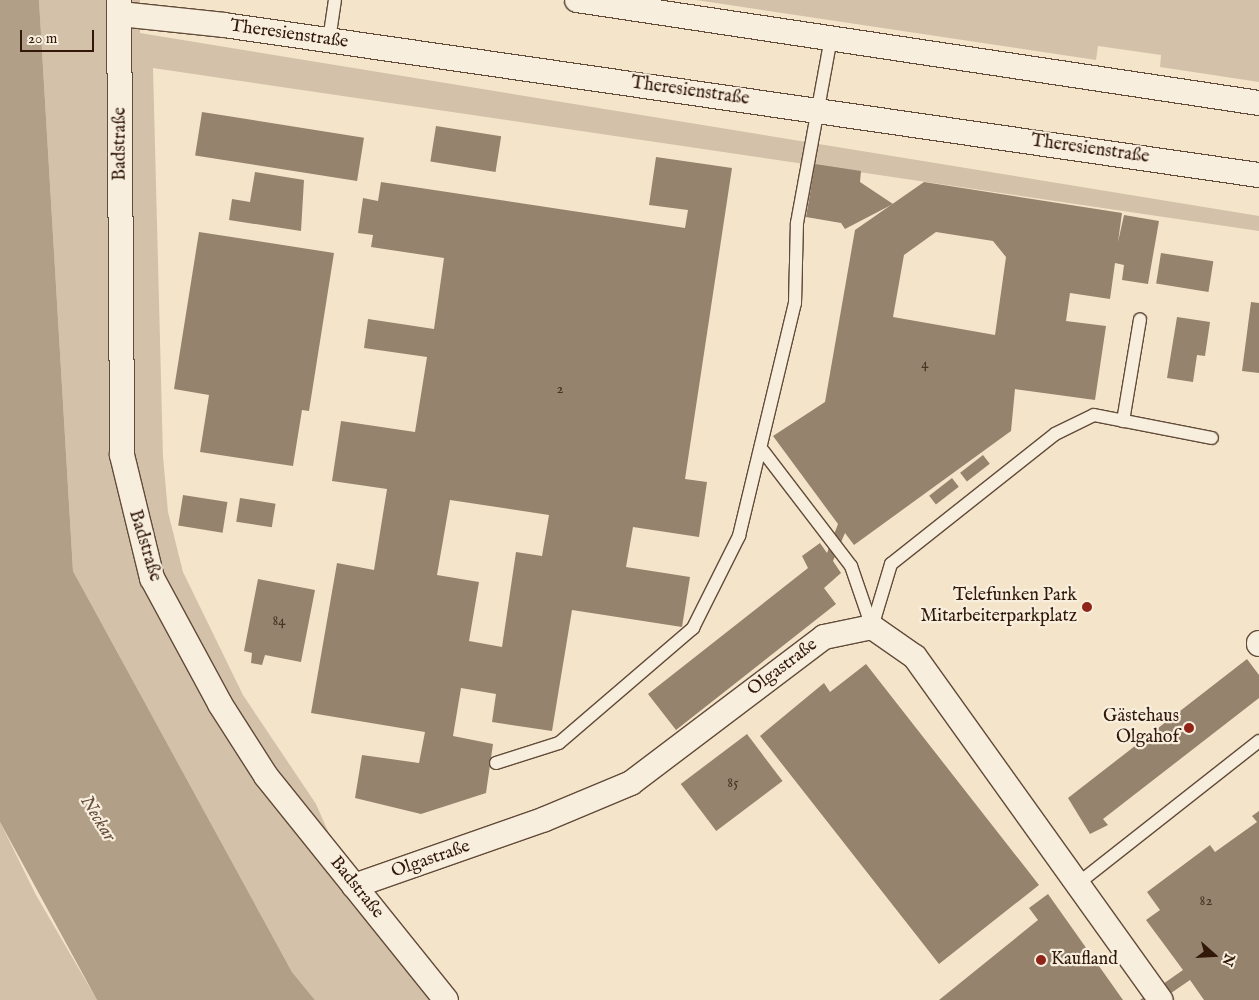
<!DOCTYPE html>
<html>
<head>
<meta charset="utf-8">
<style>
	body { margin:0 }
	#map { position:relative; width:1259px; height:1000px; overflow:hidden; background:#f4e5ca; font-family:"IM FELL English",serif }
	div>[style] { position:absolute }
	.green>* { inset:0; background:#d3c2a9 }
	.water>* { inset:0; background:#b29f88 }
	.building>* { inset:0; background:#96836d; transform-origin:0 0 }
	.roads { filter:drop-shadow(1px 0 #624b39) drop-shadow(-1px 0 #624b39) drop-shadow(0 1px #624b39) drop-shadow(0 -1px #624b39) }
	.service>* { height:12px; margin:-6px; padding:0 6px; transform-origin:6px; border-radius:6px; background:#f8eedd }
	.minor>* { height:24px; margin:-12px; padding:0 12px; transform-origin:12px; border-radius:12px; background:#f8eedd }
	.dots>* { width:14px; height:14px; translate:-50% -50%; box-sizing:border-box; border:2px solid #f8eedd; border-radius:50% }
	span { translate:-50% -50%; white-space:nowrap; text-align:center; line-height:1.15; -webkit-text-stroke:4.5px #f8eedd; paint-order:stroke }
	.number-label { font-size:15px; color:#4a3322 }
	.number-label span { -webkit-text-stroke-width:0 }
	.street-label { font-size:18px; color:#311809 }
	.poi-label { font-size:18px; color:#311809 }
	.right { translate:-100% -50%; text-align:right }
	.left { translate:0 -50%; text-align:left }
	.water-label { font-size:19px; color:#654e3c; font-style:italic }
	.north { position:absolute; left:1189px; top:930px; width:50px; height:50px; -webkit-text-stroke:4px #f8eedd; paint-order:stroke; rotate:109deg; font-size:14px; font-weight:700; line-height:20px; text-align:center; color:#311809 }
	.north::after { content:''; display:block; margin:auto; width:18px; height:22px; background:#311809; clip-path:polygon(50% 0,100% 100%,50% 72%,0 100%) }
	.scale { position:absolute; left:20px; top:30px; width:74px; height:22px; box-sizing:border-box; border:2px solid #311809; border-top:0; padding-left:6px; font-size:15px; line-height:18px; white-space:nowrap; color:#311809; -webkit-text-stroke:4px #f8eedd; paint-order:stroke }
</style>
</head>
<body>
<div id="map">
	<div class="green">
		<i style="clip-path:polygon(39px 0,140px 0,140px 33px,1259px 216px,1259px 231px,153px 68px,163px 456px,168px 512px,183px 572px,243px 695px,316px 804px,362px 908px,434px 1000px,315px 1000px,292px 972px,73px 571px)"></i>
		<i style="clip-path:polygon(696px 0,1259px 0,1259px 82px,1160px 67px,1161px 55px,1098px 46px,1096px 60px)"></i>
		<i style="clip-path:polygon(0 822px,36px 895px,97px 1000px,0 1000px)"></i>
	</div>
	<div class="water">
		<i style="clip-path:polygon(0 0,39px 0,73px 571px,292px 972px,315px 1000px,97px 1000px,0 822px)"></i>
	</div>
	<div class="building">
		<i style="left:202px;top:112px;width:164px;height:44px;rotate:9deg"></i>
		<i style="left:436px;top:126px;width:66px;height:36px;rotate:9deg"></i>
		<i style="clip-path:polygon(evenodd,656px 157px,732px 168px,685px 479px,707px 482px,699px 537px,633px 527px,626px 567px,690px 577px,682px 627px,572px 610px,552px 731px,492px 722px,496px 694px,461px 688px,453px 736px,493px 744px,486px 793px,421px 814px,355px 798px,362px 755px,419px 763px,425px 732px,311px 713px,337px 563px,374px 570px,387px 489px,332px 481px,341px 421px,415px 432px,427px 357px,364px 348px,368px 319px,434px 329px,444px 258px,371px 247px,373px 235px,358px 233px,363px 198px,378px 201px,381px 182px,685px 228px,688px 210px,649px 205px,656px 157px,450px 500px,549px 515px,542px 556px,516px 552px,502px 647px,469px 641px,479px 582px,437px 575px,450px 500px)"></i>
		<i style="clip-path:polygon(815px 164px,861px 171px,860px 182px,893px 204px,845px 229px,841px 223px,806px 217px)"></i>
		<i style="clip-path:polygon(255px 172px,304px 180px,301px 231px,229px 220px,232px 199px,250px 202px)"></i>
		<i style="clip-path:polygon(evenodd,924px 182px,1122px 213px,1118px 242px,1124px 215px,1159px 221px,1148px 284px,1122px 280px,1124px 265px,1115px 263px,1110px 299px,1070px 293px,1066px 321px,1106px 326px,1095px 400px,1015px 389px,1011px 431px,854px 545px,845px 533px,833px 561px,841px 573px,824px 588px,836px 604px,676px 730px,648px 694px,808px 568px,802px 556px,820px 543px,827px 553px,838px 524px,773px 436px,825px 402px,855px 230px,924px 182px,936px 232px,993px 241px,1006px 257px,995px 335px,893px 317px,904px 255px,936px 232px)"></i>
		<i style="clip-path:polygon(199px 232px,334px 253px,309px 411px,302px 410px,293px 466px,200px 452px,209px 395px,174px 389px)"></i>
		<i style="left:1161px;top:253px;width:53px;height:31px;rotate:9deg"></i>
		<i style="clip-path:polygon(1251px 302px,1259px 303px,1259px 373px,1242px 371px)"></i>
		<i style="clip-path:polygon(1177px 317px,1210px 322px,1205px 356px,1197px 355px,1193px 382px,1167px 378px)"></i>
		<i style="left:983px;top:455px;width:11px;height:29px;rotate:52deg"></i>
		<i style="left:952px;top:478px;width:11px;height:29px;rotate:52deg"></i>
		<i style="left:183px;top:495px;width:45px;height:31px;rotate:9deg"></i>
		<i style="left:240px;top:498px;width:36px;height:24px;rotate:9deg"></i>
		<i style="clip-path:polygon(258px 579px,315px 590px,301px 662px,265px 655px,262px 665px,251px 663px,252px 653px,244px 651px)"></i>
		<i style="clip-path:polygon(1247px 659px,1259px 675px,1259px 698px,1103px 819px,1108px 825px,1090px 834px,1068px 798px)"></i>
		<i style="clip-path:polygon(866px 664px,1039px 885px,939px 964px,760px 736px,824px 683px,830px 692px)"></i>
		<i style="left:747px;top:734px;width:59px;height:83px;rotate:53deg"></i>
		<i style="clip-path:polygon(1259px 811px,1259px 1000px,1204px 1000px,1190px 980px,1161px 1000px,1140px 1000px,1183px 970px,1146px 920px,1160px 910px,1147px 892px,1210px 845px,1215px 852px,1257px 822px,1252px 816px)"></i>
		<i style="clip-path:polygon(1048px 894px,1123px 1000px,939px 1000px,1038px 920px,1029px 908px)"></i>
	</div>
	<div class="roads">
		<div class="service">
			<i style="left:329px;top:40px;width:40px;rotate:-81.5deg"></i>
			<i style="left:1123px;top:421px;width:103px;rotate:-80.5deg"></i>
			<i style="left:763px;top:451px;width:145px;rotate:52.6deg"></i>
			<i style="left:851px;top:566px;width:65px;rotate:71deg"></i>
			<i style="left:872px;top:627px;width:66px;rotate:-73.2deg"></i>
			<i style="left:891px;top:564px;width:209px;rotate:-38.4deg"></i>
			<i style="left:1055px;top:434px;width:43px;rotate:-26deg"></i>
			<i style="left:1094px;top:415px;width:120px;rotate:11deg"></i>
			<i style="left:496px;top:763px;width:66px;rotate:-17.6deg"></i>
			<i style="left:559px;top:743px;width:177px;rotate:-40.6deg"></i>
			<i style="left:693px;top:628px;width:103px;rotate:-63.4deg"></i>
			<i style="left:739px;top:536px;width:240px;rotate:-76.5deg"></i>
			<i style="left:795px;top:303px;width:80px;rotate:-88.6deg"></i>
			<i style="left:797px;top:223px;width:188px;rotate:-79.6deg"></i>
			<i style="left:1076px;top:885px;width:233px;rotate:-38.2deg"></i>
		</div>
		<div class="minor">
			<i style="left:119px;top:0;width:455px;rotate:89.6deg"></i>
			<i style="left:122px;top:455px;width:127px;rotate:76.3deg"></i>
			<i style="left:152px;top:578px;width:143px;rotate:61.6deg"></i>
			<i style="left:220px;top:704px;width:85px;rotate:57.4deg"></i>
			<i style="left:266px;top:776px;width:287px;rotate:51.2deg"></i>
			<i style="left:577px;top:0;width:690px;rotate:8.59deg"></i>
			<i style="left:120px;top:14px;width:105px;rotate:6deg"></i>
			<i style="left:224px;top:25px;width:1046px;rotate:8.25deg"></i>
			<i style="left:1259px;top:643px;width:1px;rotate:90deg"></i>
			<i style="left:354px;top:886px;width:202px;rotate:-19.3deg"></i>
			<i style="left:545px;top:819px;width:93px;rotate:-22.7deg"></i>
			<i style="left:631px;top:783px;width:242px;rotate:-37.1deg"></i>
			<i style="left:824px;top:637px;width:49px;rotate:-11.8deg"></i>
			<i style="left:872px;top:627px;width:52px;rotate:34.9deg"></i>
			<i style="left:915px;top:657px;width:422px;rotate:54.4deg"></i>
		</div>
	</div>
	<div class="dots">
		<i style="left:1087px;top:607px;background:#8f2418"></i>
		<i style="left:1189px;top:728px;background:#8f2418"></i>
		<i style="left:1041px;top:960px;background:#8f2418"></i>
	</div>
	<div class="number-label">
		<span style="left:925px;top:364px">4</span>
		<span style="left:560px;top:389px">2</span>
		<span style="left:279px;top:621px">84</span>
		<span style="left:733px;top:783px">85</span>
		<span style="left:1206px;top:901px">82</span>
	</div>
	<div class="street-label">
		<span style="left:289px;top:35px;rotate:8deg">Theresienstraße</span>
		<span style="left:690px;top:92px;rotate:8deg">Theresienstraße</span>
		<span style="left:121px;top:144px;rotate:-90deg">Badstraße</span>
		<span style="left:1090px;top:150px;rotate:8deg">Theresienstraße</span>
		<span style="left:144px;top:546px;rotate:73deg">Badstraße</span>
		<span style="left:783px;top:668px;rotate:-37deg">Olgastraße</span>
		<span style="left:431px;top:860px;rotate:-19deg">Olgastraße</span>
		<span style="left:356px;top:888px;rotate:51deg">Badstraße</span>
	</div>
	<div class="poi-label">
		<span class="right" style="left:1077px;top:607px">Telefunken Park<br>Mitarbeiterparkplatz</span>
		<span class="right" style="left:1179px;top:728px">Gästehaus<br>Olgahof</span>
		<span class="left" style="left:1051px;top:960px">Kaufland</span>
	</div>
	<div class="water-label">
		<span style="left:97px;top:819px;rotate:58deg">Neckar</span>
	</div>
	<div class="north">N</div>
	<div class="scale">20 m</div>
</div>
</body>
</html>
